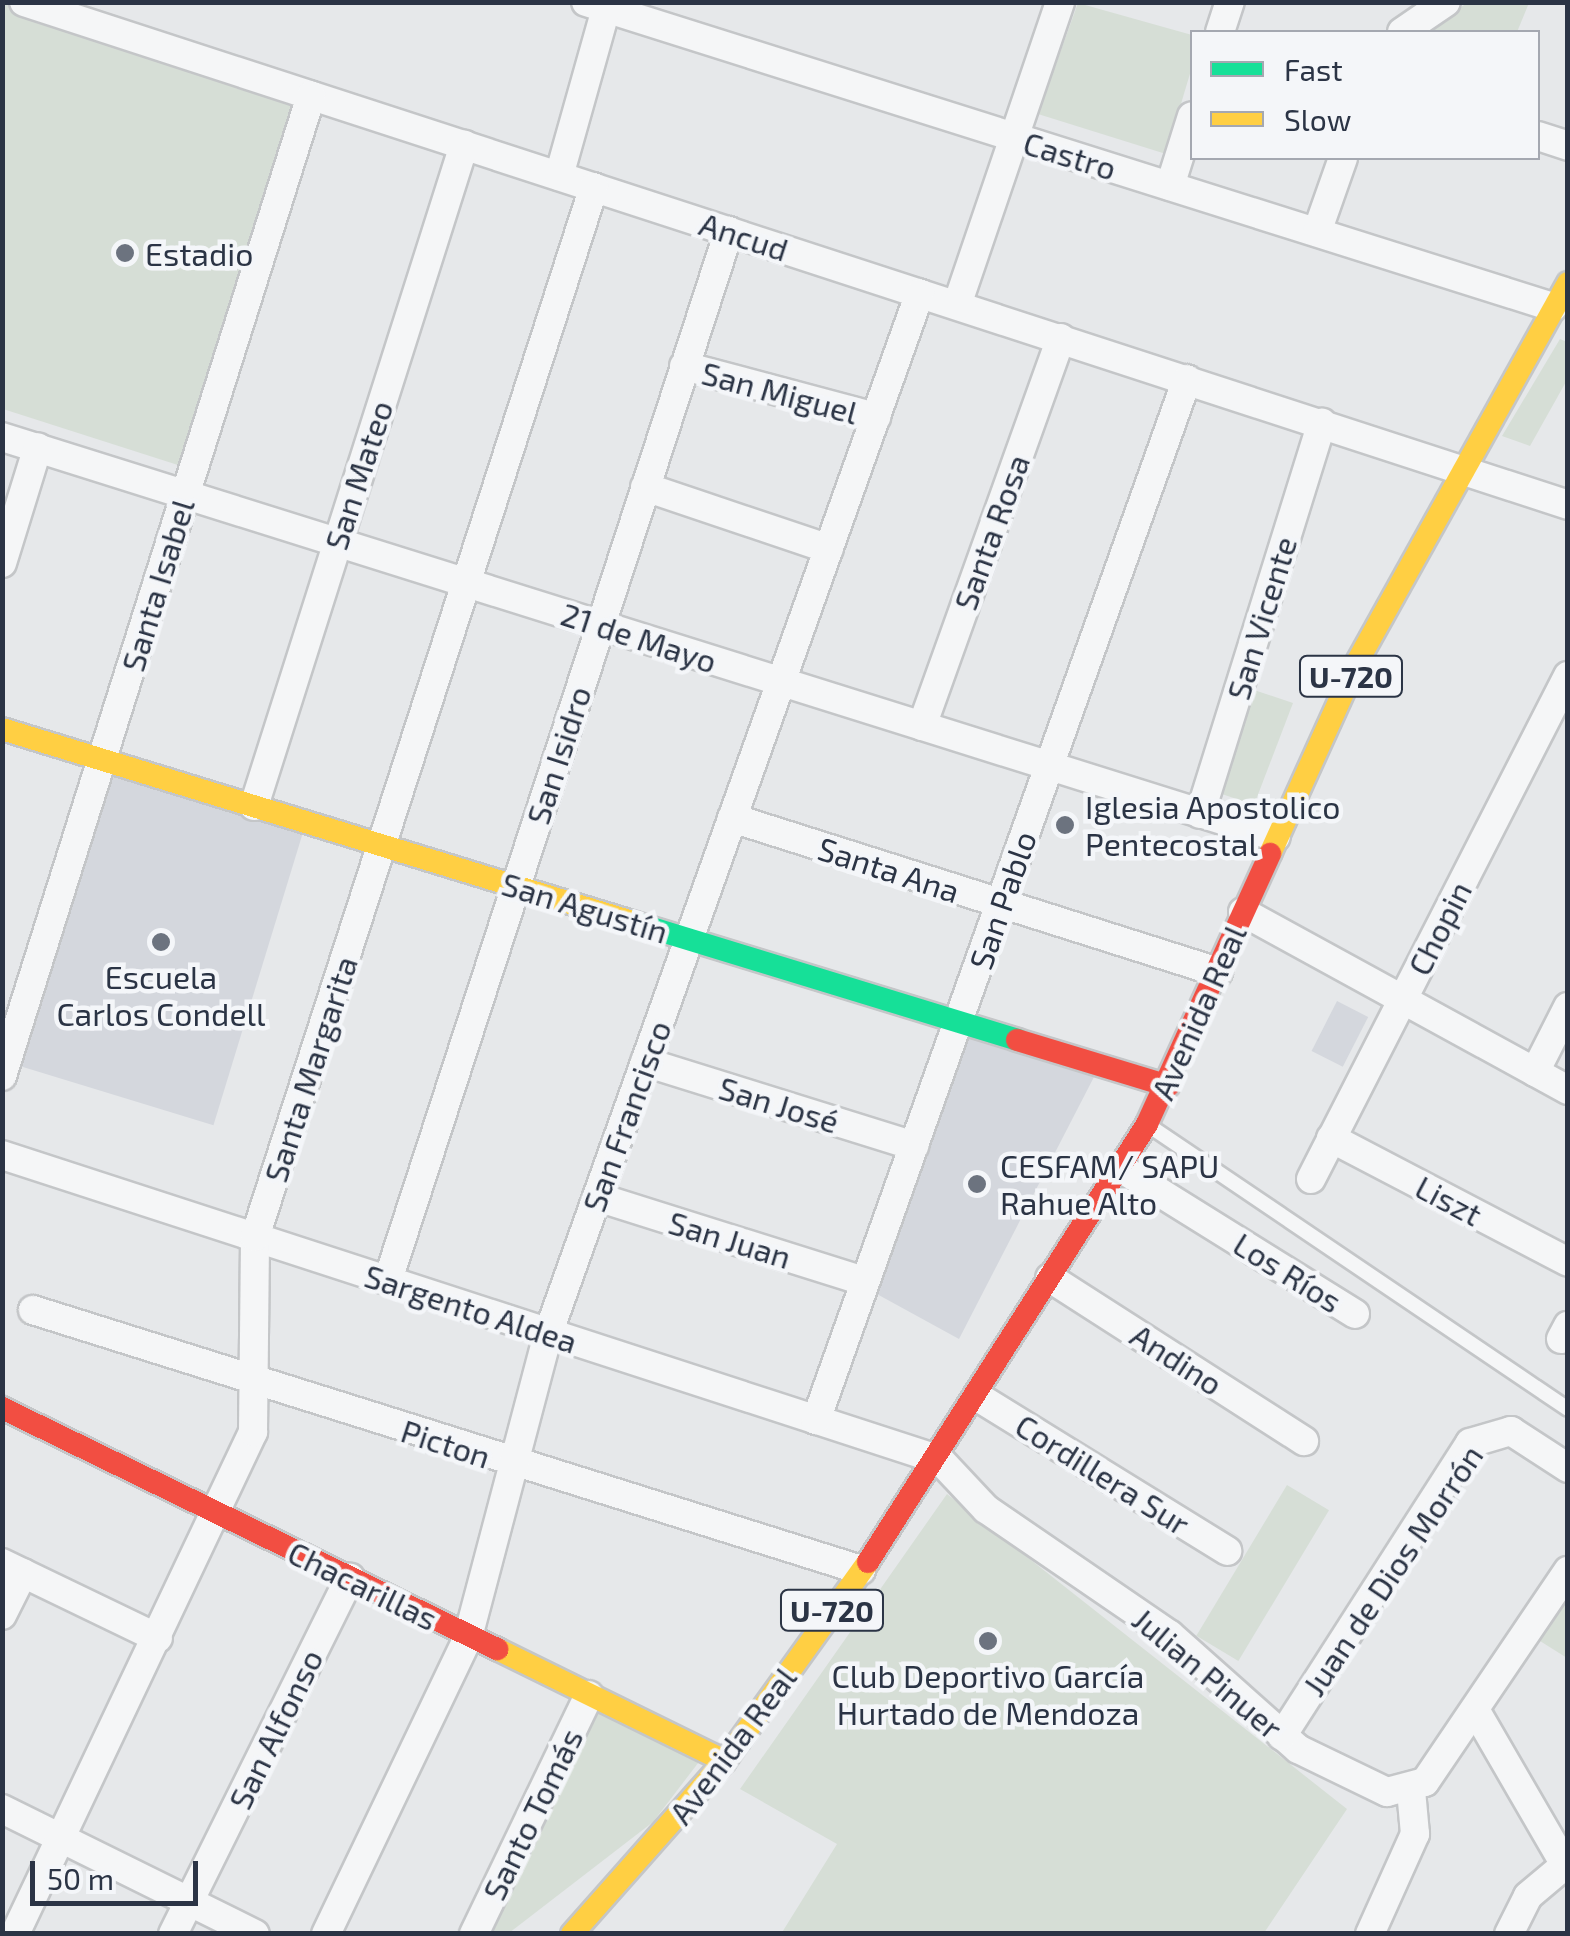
<!DOCTYPE html>
<html>
<head>
<meta charset="utf-8">
<style>
	body { margin:0 }
	#map { position:relative; width:1570px; height:1936px; overflow:hidden; background:#e6e8ea; font-family:"Exo 2",sans-serif }
	div>[style] { position:absolute }
	.built>* { inset:0; background:#d4d7dd; transform-origin:0 0 }
	.green>* { inset:0; background:#d6ded6; transform-origin:0 0 }
	.roads { filter:drop-shadow(2px 0 #c4c6c8) drop-shadow(-2px 0 #c4c6c8) drop-shadow(0 2px #c4c6c8) drop-shadow(0 -2px #c4c6c8) }
	.lane>* { height:14px; margin:-7px; padding:0 7px; transform-origin:7px; border-radius:7px; background:#f5f6f7 }
	.street>* { height:28px; margin:-14px; padding:0 14px; transform-origin:14px; border-radius:14px; background:#f5f6f7 }
	.fast>* { height:22px; margin:-11px; padding:0 11px; transform-origin:11px; border-radius:11px; background:#16e098 }
	.slow>* { height:22px; margin:-11px; padding:0 11px; transform-origin:11px; border-radius:11px; background:#ffcf43 }
	.jam>* { height:22px; margin:-11px; padding:0 11px; transform-origin:11px; border-radius:11px; background:#f24e42 }
	.dots>* { width:28px; height:28px; translate:-50% -50%; box-sizing:border-box; border:5px solid #f4f6f9; border-radius:50% }
	span { translate:-50% -50%; white-space:nowrap; text-align:center; line-height:1.15; -webkit-text-stroke:9px #f4f6f9; paint-order:stroke }
	.shield-label span { padding:2px 8px; background:#f4f6f9; border:2px solid; border-radius:8px; -webkit-text-stroke-width:0 }
	.shield-label { font-size:30px; color:#2b3445; font-weight:700 }
	.street-label { font-size:32px; color:#2b3445 }
	.poi-label { font-size:32px; color:#2b3445 }
	.left { translate:0 -50%; text-align:left }
	.frame { position:absolute; inset:0; border:5px solid #2b3445; pointer-events:none }
	.legend { position:absolute; left:1190px; top:30px; width:350px; height:130px; box-sizing:border-box; background:#f4f6f9; border:2px solid #a4a8b1; margin:0; padding:12px 18px; list-style:none; font-size:30px; color:#2b3445 }
	.legend li { display:flex; align-items:center; gap:20px; height:50px }
	.legend b { width:50px; border:2px solid #a4a8b1 }
	.scale { position:absolute; left:30px; top:1861px; width:168px; height:45px; box-sizing:border-box; border:5px solid #2b3445; border-top:0; padding-left:12px; font-size:30px; line-height:35px; white-space:nowrap; color:#2b3445; -webkit-text-stroke:8px #f4f6f9; paint-order:stroke }
</style>
</head>
<body>
<div id="map">
	<div class="built">
		<i style="left:110px;top:759px;width:206px;height:320px;rotate:17deg"></i>
		<i style="left:1337px;top:1001px;width:35px;height:56px;rotate:27deg"></i>
		<i style="clip-path:polygon(968px 1037px,1095px 1075px,959px 1339px,875px 1293px)"></i>
	</div>
	<div class="green">
		<i style="clip-path:polygon(2px 3px,297px 97px,181px 466px,3px 409px)"></i>
		<i style="clip-path:polygon(1078px 3px,1192px 35px,1192px 67px,1166px 154px,1038px 114px)"></i>
		<i style="clip-path:polygon(1467px 3px,1529px 3px,1517px 32px,1425px 32px)"></i>
		<i style="clip-path:polygon(1560px 339px,1567px 342px,1567px 380px,1530px 446px,1502px 436px)"></i>
		<i style="clip-path:polygon(1248px 688px,1293px 703px,1254px 805px,1219px 793px)"></i>
		<i style="left:1287px;top:1485px;width:49px;height:176px;rotate:31deg"></i>
		<i style="clip-path:polygon(947px 1494px,1347px 1809px,1264px 1933px,781px 1934px,837px 1844px,740px 1789px)"></i>
		<i style="clip-path:polygon(1567px 1598px,1567px 1658px,1540px 1641px)"></i>
		<i style="clip-path:polygon(593px 1700px,705px 1754px,653px 1822px,509px 1933px,485px 1934px)"></i>
	</div>
	<div class="roads">
		<div class="lane">
			<i style="left:1151px;top:1127px;width:503px;rotate:34.07deg"></i>
		</div>
		<div class="street">
			<i style="left:24px;top:2px;width:1624px;rotate:18.04deg"></i>
			<i style="left:586px;top:2px;width:1014px;rotate:17.51deg"></i>
			<i style="left:1220px;top:32px;width:32px;rotate:-72deg"></i>
			<i style="left:1402px;top:32px;width:53px;rotate:-34.3deg"></i>
			<i style="left:1538px;top:136px;width:32px;rotate:18deg"></i>
			<i style="left:559px;top:176px;width:181px;rotate:-74.3deg"></i>
			<i style="left:1170px;top:186px;width:73px;rotate:-72.6deg"></i>
			<i style="left:1317px;top:232px;width:78px;rotate:-70.6deg"></i>
			<i style="left:957px;top:305px;width:320px;rotate:-71.2deg"></i>
			<i style="left:684px;top:366px;width:199px;rotate:14.9deg"></i>
			<i style="left:2px;top:437px;width:1335px;rotate:17.43deg"></i>
			<i style="left:645px;top:487px;width:194px;rotate:18.6deg"></i>
			<i style="left:2px;top:563px;width:121px;rotate:-72.8deg"></i>
			<i style="left:922px;top:726px;width:412px;rotate:-70.3deg"></i>
			<i style="left:254px;top:806px;width:694px;rotate:-72.37deg"></i>
			<i style="left:1200px;top:814px;width:410px;rotate:-72.7deg"></i>
			<i style="left:732px;top:818px;width:510px;rotate:17.58deg"></i>
			<i style="left:1243px;top:912px;width:371px;rotate:28.7deg"></i>
			<i style="left:645px;top:1062px;width:282px;rotate:17.3deg"></i>
			<i style="left:1535px;top:1072px;width:73px;rotate:-63.1deg"></i>
			<i style="left:2px;top:1076px;width:1028px;rotate:-72.5deg"></i>
			<i style="left:1331px;top:1138px;width:267px;rotate:27.6deg"></i>
			<i style="left:2px;top:1155px;width:986px;rotate:18.01deg"></i>
			<i style="left:940px;top:1460px;width:67px;rotate:46.8deg"></i>
			<i style="left:986px;top:1509px;width:223px;rotate:34.4deg"></i>
			<i style="left:1170px;top:1635px;width:171px;rotate:41.7deg"></i>
			<i style="left:1298px;top:1749px;width:99px;rotate:25.8deg"></i>
			<i style="left:1387px;top:1792px;width:39px;rotate:-15deg"></i>
			<i style="left:1425px;top:1782px;width:255px;rotate:-55.9deg"></i>
			<i style="left:1119px;top:1167px;width:278px;rotate:31.9deg"></i>
			<i style="left:1311px;top:1179px;width:565px;rotate:-62.94deg"></i>
			<i style="left:597px;top:1197px;width:280px;rotate:17.5deg"></i>
			<i style="left:1050px;top:1278px;width:302px;rotate:32.7deg"></i>
			<i style="left:388px;top:1280px;width:1103px;rotate:-71.99deg"></i>
			<i style="left:33px;top:1310px;width:868px;rotate:17.43deg"></i>
			<i style="left:1561px;top:1339px;width:15px;rotate:-62deg"></i>
			<i style="left:978px;top:1397px;width:293px;rotate:31.7deg"></i>
			<i style="left:816px;top:1420px;width:1105px;rotate:-70.38deg"></i>
			<i style="left:2px;top:1563px;width:173px;rotate:25.7deg"></i>
			<i style="left:2px;top:1615px;width:47px;rotate:-63.4deg"></i>
			<i style="left:1477px;top:1713px;width:181px;rotate:59.9deg"></i>
			<i style="left:1282px;top:1736px;width:348px;rotate:-57.3deg"></i>
			<i style="left:1470px;top:1443px;width:43px;rotate:-16.3deg"></i>
			<i style="left:1511px;top:1431px;width:68px;rotate:33deg"></i>
			<i style="left:2px;top:1809px;width:282px;rotate:26.3deg"></i>
			<i style="left:15px;top:1934px;width:556px;rotate:-64.63deg"></i>
			<i style="left:253px;top:1432px;width:195px;rotate:-89.4deg"></i>
			<i style="left:255px;top:1237px;width:1103px;rotate:-72.11deg"></i>
			<i style="left:173px;top:1934px;width:398px;rotate:-63.6deg"></i>
			<i style="left:326px;top:1934px;width:329px;rotate:-64.4deg"></i>
			<i style="left:468px;top:1637px;width:313px;rotate:-75.2deg"></i>
			<i style="left:548px;top:1334px;width:1105px;rotate:-70.34deg"></i>
			<i style="left:474px;top:1934px;width:265px;rotate:-64.3deg"></i>
			<i style="left:1370px;top:1934px;width:110px;rotate:-65.8deg"></i>
			<i style="left:1415px;top:1834px;width:44px;rotate:-95.2deg"></i>
			<i style="left:1509px;top:1934px;width:42px;rotate:-63.4deg"></i>
			<i style="left:1528px;top:1896px;width:48px;rotate:-40deg"></i>
		</div>
		<div class="fast">
			<i style="left:632px;top:922px;width:403px;rotate:17deg"></i>
		</div>
		<div class="slow">
			<i style="left:2px;top:729px;width:659px;rotate:17.03deg"></i>
			<i style="left:1270px;top:854px;width:209px;rotate:-65.6deg"></i>
			<i style="left:1356px;top:664px;width:436px;rotate:-60.9deg"></i>
			<i style="left:497px;top:1649px;width:254px;rotate:26.2deg"></i>
			<i style="left:572px;top:1934px;width:231px;rotate:-48.5deg"></i>
			<i style="left:725px;top:1761px;width:245px;rotate:-54.3deg"></i>
		</div>
		<div class="jam">
			<i style="left:1017px;top:1040px;width:158px;rotate:16.9deg"></i>
			<i style="left:2px;top:1408px;width:551px;rotate:25.96deg"></i>
			<i style="left:868px;top:1562px;width:519px;rotate:-57.5deg"></i>
			<i style="left:1147px;top:1124px;width:297px;rotate:-65.5deg"></i>
		</div>
	</div>
	<div class="dots">
		<i style="left:125px;top:253px;background:#6c737f"></i>
		<i style="left:1065px;top:825px;background:#6c737f"></i>
		<i style="left:161px;top:942px;background:#6c737f"></i>
		<i style="left:977px;top:1184px;background:#6c737f"></i>
		<i style="left:988px;top:1641px;background:#6c737f"></i>
	</div>
	<div class="shield-label">
		<span style="left:1351px;top:676px">U-720</span>
		<span style="left:832px;top:1610px">U-720</span>
	</div>
	<div class="street-label">
		<span style="left:1070px;top:155px;rotate:17deg">Castro</span>
		<span style="left:744px;top:236px;rotate:18deg">Ancud</span>
		<span style="left:780px;top:392px;rotate:15deg">San Miguel</span>
		<span style="left:358px;top:475px;rotate:-72deg">San Mateo</span>
		<span style="left:991px;top:532px;rotate:-70deg">Santa Rosa</span>
		<span style="left:157px;top:585px;rotate:-73deg">Santa Isabel</span>
		<span style="left:1261px;top:618px;rotate:-73deg">San Vicente</span>
		<span style="left:639px;top:637px;rotate:18deg">21 de Mayo</span>
		<span style="left:558px;top:755px;rotate:-72deg">San Isidro</span>
		<span style="left:889px;top:869px;rotate:18deg">Santa Ana</span>
		<span style="left:1002px;top:900px;rotate:-71deg">San Pablo</span>
		<span style="left:585px;top:907px;rotate:17deg">San Agustín</span>
		<span style="left:1439px;top:928px;rotate:-63deg">Chopin</span>
		<span style="left:1198px;top:1012px;rotate:-66deg">Avenida Real</span>
		<span style="left:310px;top:1069px;rotate:-72deg">Santa Margarita</span>
		<span style="left:779px;top:1104px;rotate:17deg">San José</span>
		<span style="left:626px;top:1116px;rotate:-70deg">San Francisco</span>
		<span style="left:1449px;top:1200px;rotate:28deg">Liszt</span>
		<span style="left:730px;top:1239px;rotate:17deg">San Juan</span>
		<span style="left:1288px;top:1272px;rotate:32deg">Los Ríos</span>
		<span style="left:471px;top:1308px;rotate:18deg">Sargento Aldea</span>
		<span style="left:1177px;top:1359px;rotate:33deg">Andino</span>
		<span style="left:446px;top:1443px;rotate:18deg">Picton</span>
		<span style="left:1103px;top:1474px;rotate:32deg">Cordillera Sur</span>
		<span style="left:1392px;top:1570px;rotate:-56deg">Juan de Dios Morrón</span>
		<span style="left:363px;top:1585px;rotate:26deg">Chacarillas</span>
		<span style="left:1208px;top:1673px;rotate:40deg">Julian Pinuer</span>
		<span style="left:275px;top:1729px;rotate:-64deg">San Alfonso</span>
		<span style="left:732px;top:1745px;rotate:-53deg">Avenida Real</span>
		<span style="left:532px;top:1814px;rotate:-64deg">Santo Tomás</span>
	</div>
	<div class="poi-label">
		<span class="left" style="left:145px;top:253px">Estadio</span>
		<span class="left" style="left:1085px;top:825px">Iglesia Apostolico<br>Pentecostal</span>
		<span style="left:161px;top:995px">Escuela<br>Carlos Condell</span>
		<span class="left" style="left:1000px;top:1184px">CESFAM/ SAPU<br>Rahue Alto</span>
		<span style="left:988px;top:1694px">Club Deportivo García<br>Hurtado de Mendoza</span>
	</div>
	<div class="frame"></div>
	<ul class="legend">
	<li><b style="height:12px;background:#16e098"></b>Fast</li>
	<li><b style="height:12px;background:#ffcf43"></b>Slow</li>
	</ul>
	<div class="scale">50 m</div>
</div>
</body>
</html>
